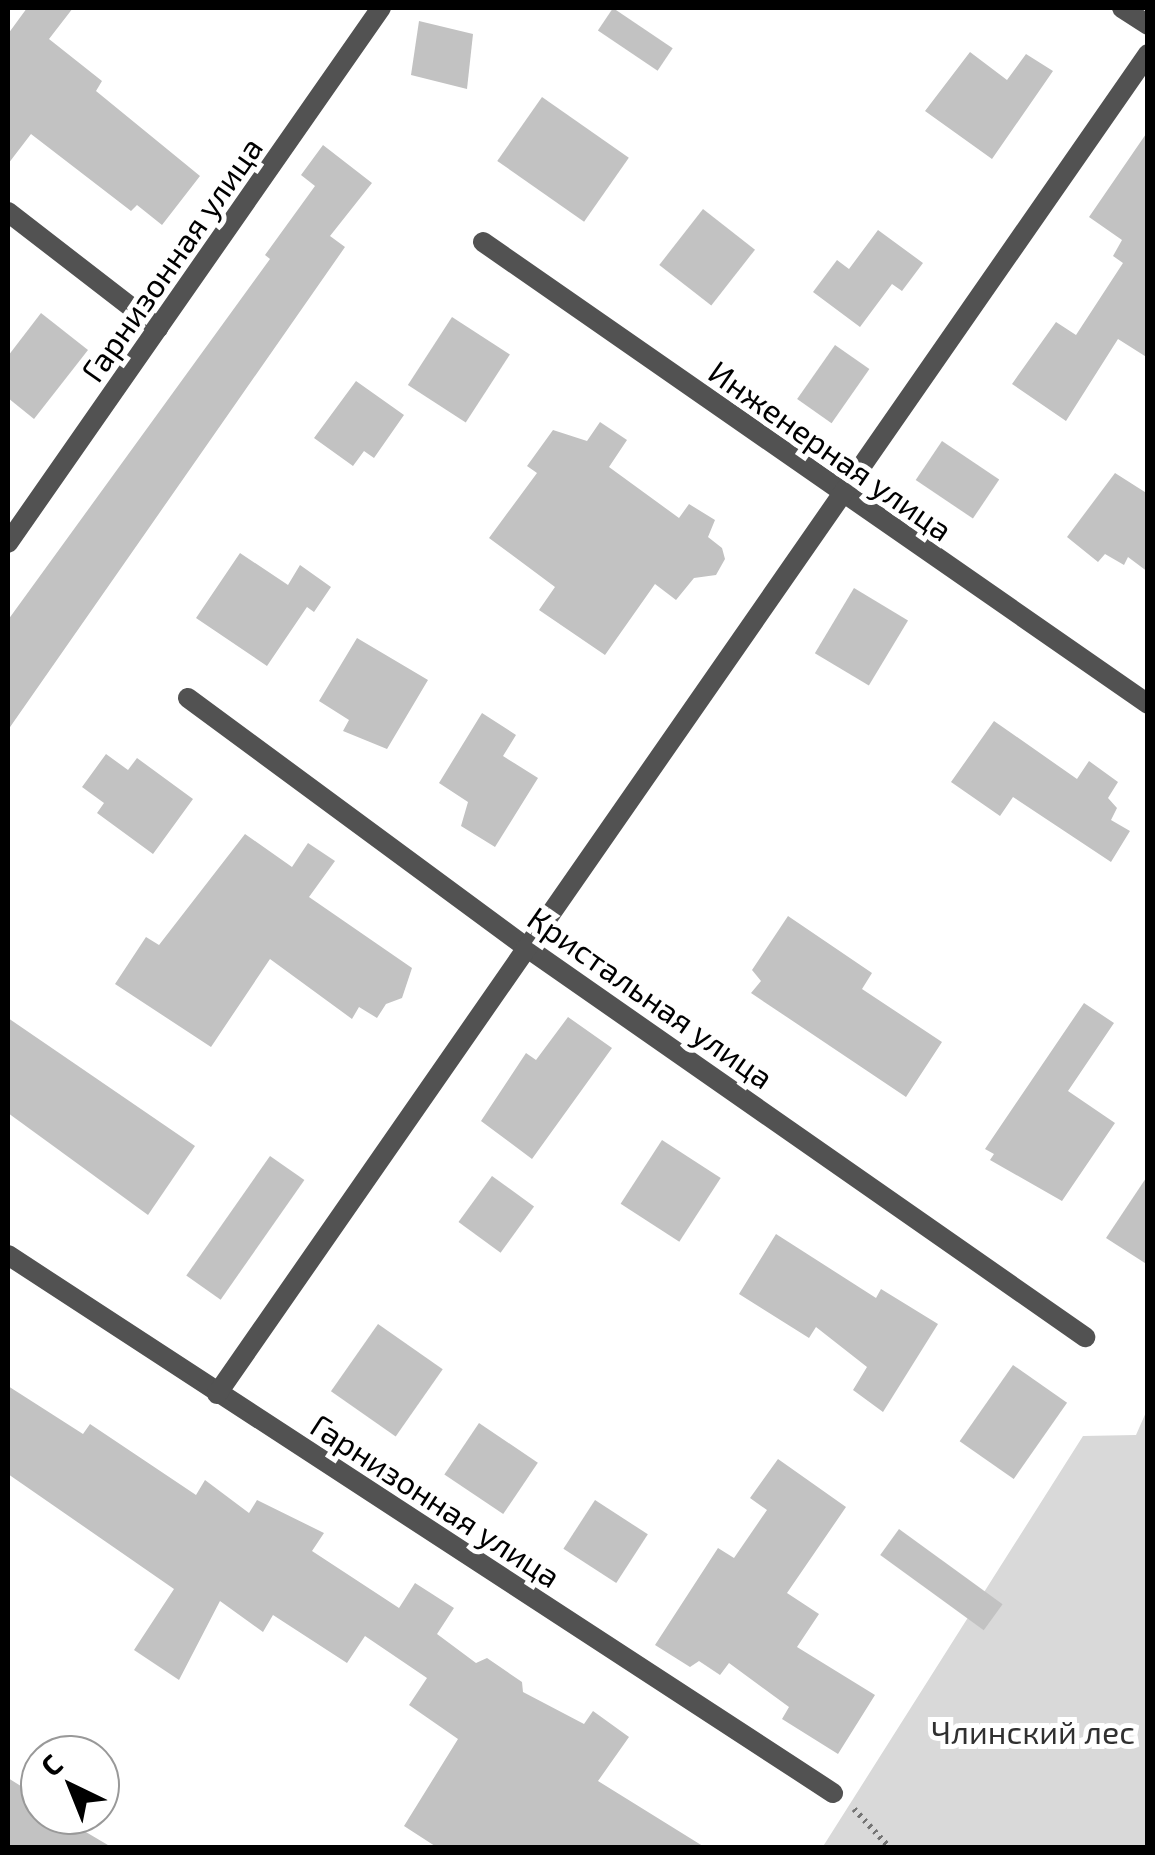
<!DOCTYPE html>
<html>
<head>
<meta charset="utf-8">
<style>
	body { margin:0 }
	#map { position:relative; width:1155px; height:1855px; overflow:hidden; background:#fff; font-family:"Exo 2",sans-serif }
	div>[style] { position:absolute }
	.green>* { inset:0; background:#d9d9d9 }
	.building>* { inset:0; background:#c2c2c2; transform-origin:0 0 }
	.path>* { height:6px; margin-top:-3px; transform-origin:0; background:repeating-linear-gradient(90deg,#747474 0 2.5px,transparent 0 7.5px) }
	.street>* { height:20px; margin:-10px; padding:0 10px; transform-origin:10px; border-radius:10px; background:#525252 }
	span { translate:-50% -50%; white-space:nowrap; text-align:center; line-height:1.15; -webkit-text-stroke:10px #fff; paint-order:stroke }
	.street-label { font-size:32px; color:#000 }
	.park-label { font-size:32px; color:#303030 }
	.frame { position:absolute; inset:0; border:10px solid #000; pointer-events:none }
	.north { position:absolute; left:20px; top:1735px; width:100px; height:100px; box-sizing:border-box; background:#fff; border:2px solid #999; border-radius:50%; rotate:317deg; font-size:28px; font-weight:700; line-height:40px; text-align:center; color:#000 }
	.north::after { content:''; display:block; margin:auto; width:35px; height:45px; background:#000; clip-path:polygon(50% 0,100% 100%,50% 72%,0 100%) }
</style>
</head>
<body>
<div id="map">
	<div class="green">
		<i style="clip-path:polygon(1147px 1410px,1147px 1847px,822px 1848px,1083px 1436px,1136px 1435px)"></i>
	</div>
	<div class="building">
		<i style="clip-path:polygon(27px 8px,73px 8px,49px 39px,102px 81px,96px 91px,200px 176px,162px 225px,137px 205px,131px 211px,31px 134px,8px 164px,8px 34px)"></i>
		<i style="left:613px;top:8px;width:72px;height:27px;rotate:34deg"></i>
		<i style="clip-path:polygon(419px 21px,473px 34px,467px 89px,411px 75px)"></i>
		<i style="clip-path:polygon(970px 52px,1007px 80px,1026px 54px,1053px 71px,992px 159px,925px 111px)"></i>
		<i style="left:542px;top:97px;width:106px;height:78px;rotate:35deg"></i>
		<i style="clip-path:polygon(1148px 131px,1148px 358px,1118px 339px,1066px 421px,1012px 384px,1056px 322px,1076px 335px,1123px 263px,1113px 256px,1122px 240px,1089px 217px)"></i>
		<i style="clip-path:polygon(323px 145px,372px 183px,330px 236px,345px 247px,8px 730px,8px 620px,270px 259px,265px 255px,315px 186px,301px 175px)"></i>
		<i style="left:703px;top:209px;width:66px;height:71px;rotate:38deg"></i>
		<i style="clip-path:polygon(878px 230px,923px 263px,902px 291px,892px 284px,860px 327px,813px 292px,837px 260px,849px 269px)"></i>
		<i style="clip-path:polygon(41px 313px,88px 350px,34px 419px,8px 398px,8px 356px)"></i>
		<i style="left:452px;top:317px;width:69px;height:81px;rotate:33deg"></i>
		<i style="left:835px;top:345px;width:42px;height:66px;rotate:35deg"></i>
		<i style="clip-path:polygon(356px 381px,404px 415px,374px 458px,364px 451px,353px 466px,314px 438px)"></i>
		<i style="clip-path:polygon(600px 422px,627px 440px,609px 467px,679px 518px,689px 504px,715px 520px,708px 537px,722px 548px,725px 559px,716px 575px,694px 578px,676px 600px,655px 584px,605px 655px,539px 610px,555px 587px,489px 538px,537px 473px,527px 466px,553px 430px,587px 441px)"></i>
		<i style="left:942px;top:441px;width:69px;height:47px;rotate:34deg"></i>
		<i style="clip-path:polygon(1115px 473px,1148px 494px,1148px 572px,1128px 557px,1124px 565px,1105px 554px,1098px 562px,1067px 537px)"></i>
		<i style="clip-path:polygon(240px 553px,288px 585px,300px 565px,331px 587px,314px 612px,307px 607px,267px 666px,196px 618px)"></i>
		<i style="left:854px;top:588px;width:63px;height:76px;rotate:31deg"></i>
		<i style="clip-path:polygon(357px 638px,428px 680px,387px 749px,343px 731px,349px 720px,319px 701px)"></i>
		<i style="clip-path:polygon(482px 713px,516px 735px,503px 756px,538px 778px,495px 847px,461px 826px,468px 802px,439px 783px)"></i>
		<i style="clip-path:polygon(994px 721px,1077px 779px,1089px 761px,1118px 782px,1108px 798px,1117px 808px,1111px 820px,1130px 831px,1111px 862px,1013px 797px,1000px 816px,951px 782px)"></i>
		<i style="clip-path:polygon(106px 754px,128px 770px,137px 758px,193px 799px,153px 854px,97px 813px,104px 803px,82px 787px)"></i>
		<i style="clip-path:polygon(245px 834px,292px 867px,308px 843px,335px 861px,309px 897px,412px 968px,402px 998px,386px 1004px,377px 1018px,359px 1007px,352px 1019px,270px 959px,211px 1047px,115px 984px,146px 937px,159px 945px)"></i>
		<i style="clip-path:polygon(788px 916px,872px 973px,862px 989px,942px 1042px,906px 1097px,751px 993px,761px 981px,752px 970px)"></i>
		<i style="clip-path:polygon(1084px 1003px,1114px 1023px,1068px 1091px,1115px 1123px,1062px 1201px,990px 1160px,994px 1154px,985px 1149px)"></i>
		<i style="clip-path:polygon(568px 1017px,612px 1048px,532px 1159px,481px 1121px,526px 1053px,536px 1060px)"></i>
		<i style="clip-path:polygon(8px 1018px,195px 1146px,148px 1215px,8px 1113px)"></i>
		<i style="left:662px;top:1140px;width:70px;height:76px;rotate:33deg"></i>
		<i style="left:270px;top:1156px;width:42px;height:146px;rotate:35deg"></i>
		<i style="clip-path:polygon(1148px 1175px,1148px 1265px,1106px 1238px)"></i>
		<i style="left:492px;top:1176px;width:52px;height:57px;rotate:36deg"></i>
		<i style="clip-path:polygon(776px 1234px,876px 1298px,881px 1289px,938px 1324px,883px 1412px,853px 1390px,867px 1367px,816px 1327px,809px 1338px,739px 1294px)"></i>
		<i style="left:378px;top:1324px;width:79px;height:82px;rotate:35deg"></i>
		<i style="left:1013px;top:1365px;width:66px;height:93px;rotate:35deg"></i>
		<i style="clip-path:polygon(8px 1386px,83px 1434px,90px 1424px,196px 1495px,205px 1480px,249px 1513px,257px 1500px,324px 1533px,312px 1551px,399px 1608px,415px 1583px,454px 1608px,437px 1634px,476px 1663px,487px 1658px,522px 1682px,523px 1692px,584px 1724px,593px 1711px,629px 1737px,598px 1781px,706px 1848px,438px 1848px,404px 1826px,458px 1739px,409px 1705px,427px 1678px,365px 1636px,347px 1663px,273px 1615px,263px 1632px,220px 1601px,179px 1680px,134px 1650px,174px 1589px,8px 1474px)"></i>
		<i style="left:479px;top:1423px;width:71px;height:62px;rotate:34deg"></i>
		<i style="clip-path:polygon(778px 1459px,846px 1507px,787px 1593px,819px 1614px,797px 1647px,875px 1695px,838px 1754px,782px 1719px,789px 1707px,729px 1663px,720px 1675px,699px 1661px,690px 1667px,655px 1645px,718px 1548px,734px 1558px,767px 1510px,750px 1498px)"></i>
		<i style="left:595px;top:1500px;width:63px;height:58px;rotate:33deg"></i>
		<i style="left:899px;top:1529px;width:128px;height:32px;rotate:36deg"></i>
		<i style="clip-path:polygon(8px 1778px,40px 1798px,40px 1815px,57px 1815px,113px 1848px,8px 1848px)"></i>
	</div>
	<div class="path">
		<i style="left:854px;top:1809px;width:53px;rotate:47.3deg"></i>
	</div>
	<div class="street">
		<i style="left:1122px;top:8px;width:31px;rotate:33deg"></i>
		<i style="left:8px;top:212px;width:190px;rotate:37.7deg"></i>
		<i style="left:483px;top:242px;width:810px;rotate:34.79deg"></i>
		<i style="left:8px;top:543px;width:652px;rotate:-55.12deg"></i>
		<i style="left:188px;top:698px;width:420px;rotate:36.4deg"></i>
		<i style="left:526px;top:947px;width:682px;rotate:34.9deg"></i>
		<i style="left:8px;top:1255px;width:985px;rotate:33.11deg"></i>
		<i style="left:217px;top:1394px;width:1632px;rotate:-55.21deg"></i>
	</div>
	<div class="street-label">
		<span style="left:171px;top:259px;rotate:-55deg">Гарнизонная улица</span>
		<span style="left:831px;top:450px;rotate:35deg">Инженерная улица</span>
		<span style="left:651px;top:997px;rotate:35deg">Кристальная улица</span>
		<span style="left:436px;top:1500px;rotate:33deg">Гарнизонная улица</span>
	</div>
	<div class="park-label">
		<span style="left:1033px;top:1731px">Члинский лес</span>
	</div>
	<div class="frame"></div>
	<div class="north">С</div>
</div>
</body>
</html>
